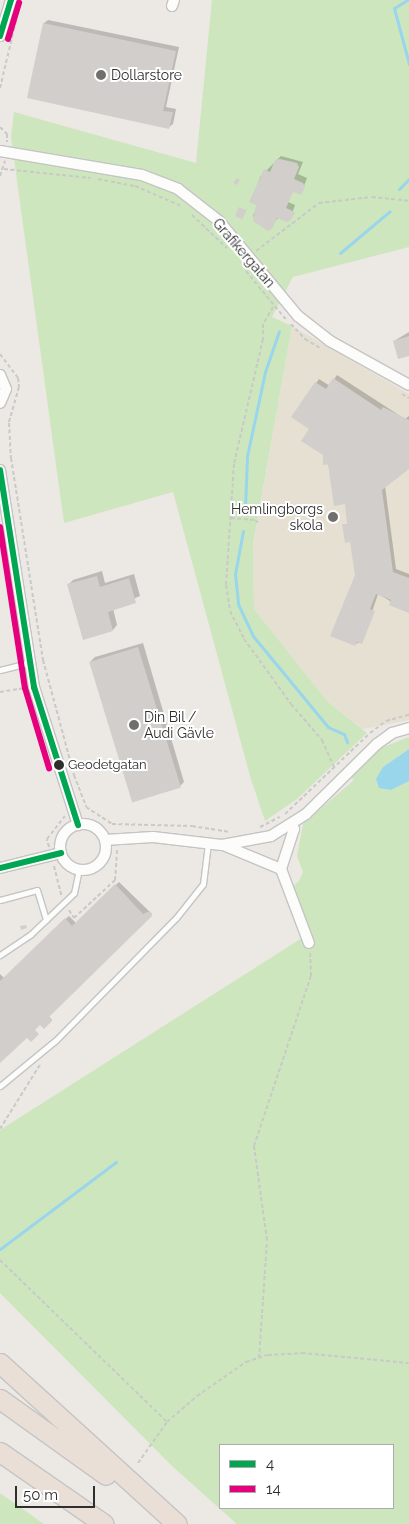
<!DOCTYPE html>
<html>
<head>
<meta charset="utf-8">
<style>
	body { margin:0 }
	#map { position:relative; width:409px; height:1524px; overflow:hidden; background:#ece8e4; font-family:Raleway,sans-serif }
	div>[style] { position:absolute }
	.education>* { inset:0; background:#e6e0d3 }
	.green>* { inset:0; background:#cee6be }
	.water>* { inset:0; background:#99d6ec }
	.shadow>* { inset:0; background:#0003 }
	.stream>* { height:3px; margin:-1.5px; padding:0 1.5px; transform-origin:1.5px; border-radius:1.5px; background:#99d6ec }
	.building>* { inset:0; background:#d1cecb; transform-origin:0 0 }
	.path>* { height:2px; margin-top:-1px; transform-origin:0; background:repeating-linear-gradient(90deg,#c9c9c8 0 4px,transparent 0 6.5px) }
	.roads { filter:drop-shadow(1px 0 #c5c4c5) drop-shadow(-1px 0 #c5c4c5) drop-shadow(0 1px #c5c4c5) drop-shadow(0 -1px #c5c4c5) }
	.lane>* { height:5px; margin:-2.5px; padding:0 2.5px; transform-origin:2.5px; border-radius:2.5px; background:#fcfcfb }
	.street>* { height:10px; margin:-5px; padding:0 5px; transform-origin:5px; border-radius:5px; background:#fcfcfb }
	.street>.ring { margin:-5px; padding:0; box-sizing:content-box; background:none; border:10px solid #fcfcfb; border-radius:50% }
	.highway>* { height:19px; margin:-9.5px; padding:0 9.5px; transform-origin:9.5px; border-radius:9.5px; background:#eadfd6 }
	.bus-1>* { height:6px; margin:-3px; padding:0 3px; transform-origin:3px; border-radius:3px; background:#00a651 }
	.bus-2>* { height:6px; margin:-3px; padding:0 3px; transform-origin:3px; border-radius:3px; background:#e5007d }
	.dots>* { width:14px; height:14px; translate:-50% -50%; box-sizing:border-box; border:2px solid #fff; border-radius:50% }
	span { translate:-50% -50%; white-space:nowrap; text-align:center; line-height:1.15; -webkit-text-stroke:4px #fff; paint-order:stroke }
	.bus-label { font-size:13px; color:#2e2e2e }
	.left { translate:0 -50%; text-align:left }
	.poi-label { font-size:14px; color:#2e2e2e }
	.right { translate:-100% -50%; text-align:right }
	.street-label { font-size:14px; color:#2e2e2e }
	.legend { position:absolute; left:219px; top:1444px; width:175px; height:65px; box-sizing:border-box; background:#fff; border:1px solid #ababab; margin:0; padding:6px 9px; list-style:none; font-size:15px; color:#2e2e2e }
	.legend li { display:flex; align-items:center; gap:10px; height:25px }
	.legend b { width:25px; border:1px solid #ababab }
	.scale { position:absolute; left:15px; top:1486px; width:80px; height:22px; box-sizing:border-box; border:2px solid #2e2e2e; border-top:0; padding-left:6px; font-size:15px; line-height:18px; white-space:nowrap; color:#2e2e2e; -webkit-text-stroke:4px #fff; paint-order:stroke }
</style>
</head>
<body>
<div id="map">
	<div class="education">
		<i style="clip-path:polygon(292px 326px,409px 394px,409px 720px,363px 729px,327px 701px,254px 609px,253px 548px)"></i>
	</div>
	<div class="green">
		<i style="clip-path:polygon(212px 0,409px 0,409px 247px,293px 277px,272px 317px,292px 326px,253px 545px,254px 609px,327px 701px,367px 733px,297px 799px,265px 821px,250px 776px,173px 492px,64px 523px,11px 137px,14px 112px,196px 163px)"></i>
		<i style="clip-path:polygon(evenodd,409px 737px,409px 749px,383px 767px,391px 790px,409px 781px,409px 1524px,237px 1524px,172px 1466px,0 1293px,0 1130px,305px 936px,289px 890px,299px 881px,303px 872px,297px 856px,303px 824px,354px 780px,349px 776px,381px 748px,409px 737px,220px 1445px,393px 1445px,393px 1508px,220px 1508px,220px 1445px)"></i>
		<i style="clip-path:polygon(0 1493px,44px 1524px,0 1524px)"></i>
	</div>
	<div class="water">
		<i style="clip-path:polygon(409px 749px,409px 781px,391px 790px,379px 788px,376px 779px,383px 767px)"></i>
	</div>
	<div class="shadow">
		<i style="clip-path:polygon(48px 20px,179px 47px,166px 107px,176px 109px,173px 124px,169px 127px,28px 97px,44px 23px)"></i>
		<i style="clip-path:polygon(281px 156px,303px 162px,298px 174px,307px 178px,304px 186px,293px 190px,288px 202px,295px 205px,291px 216px,279px 217px,267px 230px,253px 216px,258px 205px,251px 202px,260px 177px)"></i>
		<i style="clip-path:polygon(409px 332px,409px 356px,394px 341px)"></i>
		<i style="clip-path:polygon(337px 375px,405px 419px,409px 416px,409px 468px,385px 486px,396px 569px,409px 574px,409px 612px,378px 594px,362px 642px,355px 644px,356px 575px,351px 541px,344px 525px,349px 523px,346px 503px,311px 429px,293px 417px,319px 379px,330px 386px)"></i>
		<i style="clip-path:polygon(102px 571px,105px 583px,134px 574px,140px 596px,113px 608px,117px 625px,113px 630px,68px 585px,73px 580px)"></i>
		<i style="clip-path:polygon(143px 643px,184px 782px,179px 787px,90px 662px,95px 657px)"></i>
		<i style="clip-path:polygon(119px 882px,152px 914px,48px 1015px,52px 1020px,44px 1027px,40px 1023px,0 1062px,0 974px,4px 978px,69px 916px,76px 923px)"></i>
	</div>
	<div class="stream">
		<i style="left:407px;top:0;width:15px;rotate:148deg"></i>
		<i style="left:394px;top:8px;width:58px;rotate:75deg"></i>
		<i style="left:399px;top:189px;width:14px;rotate:-45deg"></i>
		<i style="left:340px;top:253px;width:65px;rotate:-40deg"></i>
		<i style="left:245px;top:509px;width:53px;rotate:-87.8deg"></i>
		<i style="left:247px;top:456px;width:86px;rotate:-77.9deg"></i>
		<i style="left:265px;top:372px;width:43px;rotate:-71.1deg"></i>
		<i style="left:243px;top:531px;width:44px;rotate:100.5deg"></i>
		<i style="left:235px;top:574px;width:30px;rotate:84deg"></i>
		<i style="left:238px;top:604px;width:35px;rotate:65deg"></i>
		<i style="left:253px;top:636px;width:118px;rotate:50.5deg"></i>
		<i style="left:328px;top:727px;width:17px;rotate:24deg"></i>
		<i style="left:344px;top:734px;width:9px;rotate:69deg"></i>
		<i style="left:0;top:1249px;width:145px;rotate:-36.9deg"></i>
	</div>
	<div class="building">
		<i style="clip-path:polygon(43px 23px,176px 51px,163px 111px,173px 112px,169px 129px,27px 98px)"></i>
		<i style="clip-path:polygon(280px 159px,297px 163px,299px 167px,294px 179px,303px 183px,305px 187px,301px 195px,293px 192px,286px 208px,295px 212px,291px 220px,287px 222px,277px 218px,272px 229px,268px 231px,253px 221px,256px 205px,249px 202px,264px 169px,270px 172px,275px 160px)"></i>
		<i style="clip-path:polygon(237px 178px,240px 180px,237px 185px,233px 183px)"></i>
		<i style="left:239px;top:207px;width:8px;height:10px;rotate:23deg"></i>
		<i style="clip-path:polygon(409px 336px,409px 356px,398px 359px,393px 341px)"></i>
		<i style="clip-path:polygon(333px 378px,381px 410px,383px 407px,409px 420px,409px 469px,382px 490px,393px 572px,409px 578px,409px 613px,389px 605px,391px 600px,376px 594px,370px 609px,375px 611px,362px 644px,357px 642px,355px 646px,330px 636px,355px 575px,350px 542px,345px 543px,342px 524px,347px 524px,345px 504px,334px 506px,328px 464px,323px 465px,323px 455px,301px 441px,309px 429px,291px 417px,315px 382px,326px 389px)"></i>
		<i style="clip-path:polygon(97px 576px,100px 587px,129px 578px,136px 603px,108px 612px,113px 631px,83px 640px,67px 584px)"></i>
		<i style="left:138px;top:647px;width:147px;height:51px;rotate:73deg"></i>
		<i style="clip-path:polygon(115px 884px,143px 914px,150px 911px,152px 916px,49px 1017px,52px 1021px,44px 1029px,40px 1025px,35px 1030px,39px 1034px,31px 1042px,27px 1038px,0 1063px,0 981px,65px 918px,72px 926px)"></i>
		<i style="clip-path:polygon(26px 925px,27px 928px,21px 930px,20px 926px)"></i>
	</div>
	<div class="path">
		<i style="left:0;top:88px;width:69px;rotate:-76.6deg"></i>
		<i style="left:0;top:127px;width:10px;rotate:45deg"></i>
		<i style="left:7px;top:134px;width:8px;rotate:90deg"></i>
		<i style="left:4px;top:169px;width:87px;rotate:5.9deg"></i>
		<i style="left:0;top:176px;width:16px;rotate:-72deg"></i>
		<i style="left:98px;top:179px;width:38px;rotate:11deg"></i>
		<i style="left:135px;top:186px;width:50px;rotate:23.5deg"></i>
		<i style="left:192px;top:215px;width:48px;rotate:43.3deg"></i>
		<i style="left:256px;top:251px;width:79px;rotate:-37.3deg"></i>
		<i style="left:319px;top:203px;width:53px;rotate:-6.5deg"></i>
		<i style="left:372px;top:197px;width:37px;rotate:6deg"></i>
		<i style="left:246px;top:271px;width:65px;rotate:50.6deg"></i>
		<i style="left:273px;top:307px;width:20px;rotate:120deg"></i>
		<i style="left:263px;top:324px;width:15px;rotate:90deg"></i>
		<i style="left:263px;top:339px;width:128px;rotate:103.1deg"></i>
		<i style="left:234px;top:464px;width:121px;rotate:93.8deg"></i>
		<i style="left:226px;top:585px;width:26px;rotate:81deg"></i>
		<i style="left:230px;top:611px;width:31px;rotate:63deg"></i>
		<i style="left:244px;top:639px;width:80px;rotate:54.1deg"></i>
		<i style="left:291px;top:704px;width:48px;rotate:49.3deg"></i>
		<i style="left:322px;top:740px;width:30px;rotate:66deg"></i>
		<i style="left:291px;top:324px;width:21px;rotate:47deg"></i>
		<i style="left:305px;top:339px;width:17px;rotate:31deg"></i>
		<i style="left:0;top:354px;width:30px;rotate:53deg"></i>
		<i style="left:18px;top:378px;width:9px;rotate:84deg"></i>
		<i style="left:19px;top:387px;width:37px;rotate:106deg"></i>
		<i style="left:9px;top:423px;width:35px;rotate:87deg"></i>
		<i style="left:11px;top:458px;width:205px;rotate:81deg"></i>
		<i style="left:43px;top:660px;width:119px;rotate:74.9deg"></i>
		<i style="left:74px;top:775px;width:34px;rotate:69deg"></i>
		<i style="left:86px;top:807px;width:31px;rotate:33deg"></i>
		<i style="left:112px;top:824px;width:80px;rotate:1.4deg"></i>
		<i style="left:192px;top:826px;width:37px;rotate:9deg"></i>
		<i style="left:402px;top:394px;width:8px;rotate:30deg"></i>
		<i style="left:231px;top:518px;width:24px;rotate:5deg"></i>
		<i style="left:255px;top:520px;width:6px;rotate:39deg"></i>
		<i style="left:0;top:692px;width:25px;rotate:-9deg"></i>
		<i style="left:285px;top:814px;width:117px;rotate:-43.6deg"></i>
		<i style="left:370px;top:733px;width:20px;rotate:-37deg"></i>
		<i style="left:386px;top:721px;width:24px;rotate:-15deg"></i>
		<i style="left:260px;top:827px;width:22px;rotate:-27deg"></i>
		<i style="left:49px;top:847px;width:8px;rotate:-104deg"></i>
		<i style="left:47px;top:839px;width:29px;rotate:-52deg"></i>
		<i style="left:54px;top:866px;width:30px;rotate:76deg"></i>
		<i style="left:69px;top:910px;width:9px;rotate:58deg"></i>
		<i style="left:74px;top:918px;width:56px;rotate:-42.8deg"></i>
		<i style="left:115px;top:880px;width:30px;rotate:-86deg"></i>
		<i style="left:0;top:1129px;width:78px;rotate:-58.2deg"></i>
		<i style="left:0;top:1260px;width:233px;rotate:44.1deg"></i>
		<i style="left:259px;top:1358px;width:118px;rotate:-86.1deg"></i>
		<i style="left:267px;top:1240px;width:95px;rotate:-97.9deg"></i>
		<i style="left:254px;top:1146px;width:179px;rotate:-71.5deg"></i>
		<i style="left:311px;top:976px;width:23px;rotate:-92deg"></i>
		<i style="left:138px;top:1463px;width:50px;rotate:-54.7deg"></i>
		<i style="left:167px;top:1422px;width:40px;rotate:-41deg"></i>
		<i style="left:197px;top:1396px;width:60px;rotate:-34.8deg"></i>
		<i style="left:246px;top:1362px;width:23px;rotate:-18deg"></i>
		<i style="left:268px;top:1355px;width:34px;rotate:-3deg"></i>
		<i style="left:302px;top:1353px;width:107px;rotate:5.3deg"></i>
	</div>
	<div class="roads">
		<div class="lane">
			<i style="left:0;top:670px;width:32px;rotate:-14deg"></i>
			<i style="left:0;top:900px;width:38px;rotate:-15deg"></i>
			<i style="left:37px;top:890px;width:31px;rotate:73deg"></i>
			<i style="left:0;top:955px;width:37px;rotate:-34deg"></i>
			<i style="left:31px;top:934px;width:59px;rotate:-43.6deg"></i>
			<i style="left:74px;top:893px;width:25px;rotate:-78deg"></i>
			<i style="left:0;top:1086px;width:72px;rotate:-39.4deg"></i>
			<i style="left:56px;top:1040px;width:171px;rotate:-45.5deg"></i>
			<i style="left:176px;top:918px;width:43px;rotate:-51.5deg"></i>
			<i style="left:203px;top:884px;width:41px;rotate:-83deg"></i>
		</div>
		<div class="street">
			<i style="left:172px;top:6px;width:6px;rotate:-72deg"></i>
			<i style="left:0;top:36px;width:38px;rotate:-73deg"></i>
			<i style="left:0;top:151px;width:144px;rotate:9.6deg"></i>
			<i style="left:142px;top:175px;width:39px;rotate:21deg"></i>
			<i style="left:178px;top:189px;width:52px;rotate:38deg"></i>
			<i style="left:219px;top:221px;width:124px;rotate:50.3deg"></i>
			<i style="left:298px;top:316px;width:41px;rotate:38deg"></i>
			<i style="left:330px;top:341px;width:90px;rotate:29.1deg"></i>
			<i style="left:0;top:375px;width:15px;rotate:67deg"></i>
			<i style="left:6px;top:389px;width:15px;rotate:113deg"></i>
			<i style="left:0;top:470px;width:220px;rotate:81.1deg"></i>
			<i style="left:34px;top:687px;width:145px;rotate:72.3deg"></i>
			<i class="ring" style="left:60px;top:824px;width:36px;height:36px"></i>
			<i style="left:105px;top:840px;width:48px;rotate:-3.6deg"></i>
			<i style="left:153px;top:837px;width:69px;rotate:6.6deg"></i>
			<i style="left:222px;top:845px;width:50px;rotate:-10.4deg"></i>
			<i style="left:271px;top:836px;width:41px;rotate:-32.2deg"></i>
			<i style="left:306px;top:814px;width:100px;rotate:-44.6deg"></i>
			<i style="left:377px;top:744px;width:19px;rotate:-36deg"></i>
			<i style="left:392px;top:733px;width:18px;rotate:-16deg"></i>
			<i style="left:223px;top:845px;width:63px;rotate:22.5deg"></i>
			<i style="left:281px;top:869px;width:79px;rotate:69.3deg"></i>
			<i style="left:0;top:868px;width:63px;rotate:-13.8deg"></i>
			<i style="left:281px;top:869px;width:42px;rotate:-72deg"></i>
			<i style="left:294px;top:829px;width:5px;rotate:-112deg"></i>
		</div>
		<div class="highway">
			<i style="left:0;top:1363px;width:239px;rotate:42.3deg"></i>
			<i style="left:0;top:1399px;width:130px;rotate:35.6deg"></i>
			<i style="left:0;top:1452px;width:126px;rotate:34.7deg"></i>
		</div>
	</div>
	<div class="bus-1">
		<i style="left:0;top:36px;width:38px;rotate:-73deg"></i>
		<i style="left:0;top:470px;width:220px;rotate:81.1deg"></i>
		<i style="left:34px;top:687px;width:145px;rotate:72.3deg"></i>
		<i style="left:0;top:868px;width:63px;rotate:-13.8deg"></i>
	</div>
	<div class="bus-2">
		<i style="left:8px;top:39px;width:38px;rotate:-73deg"></i>
		<i style="left:0;top:527px;width:163px;rotate:81.2deg"></i>
		<i style="left:25px;top:688px;width:84px;rotate:73.3deg"></i>
	</div>
	<div class="dots">
		<i style="left:101px;top:75px;background:#706f6e"></i>
		<i style="left:333px;top:517px;background:#706f6e"></i>
		<i style="left:134px;top:725px;background:#706f6e"></i>
		<i style="left:59px;top:765px;background:#2e2e2e"></i>
	</div>
	<div class="bus-label">
		<span class="left" style="left:68px;top:765px">Geodetgatan</span>
	</div>
	<div class="poi-label">
		<span class="left" style="left:111px;top:75px">Dollarstore</span>
		<span class="right" style="left:323px;top:517px">Hemlingborgs<br>skola</span>
		<span class="left" style="left:144px;top:725px">Din Bil /<br>Audi Gävle</span>
	</div>
	<div class="street-label">
		<span style="left:244px;top:253px;rotate:49deg">Grafikergatan</span>
	</div>
	<ul class="legend">
	<li><b style="height:6px;background:#00a651"></b>4</li>
	<li><b style="height:6px;background:#e5007d"></b>14</li>
	</ul>
	<div class="scale">50 m</div>
</div>
</body>
</html>
